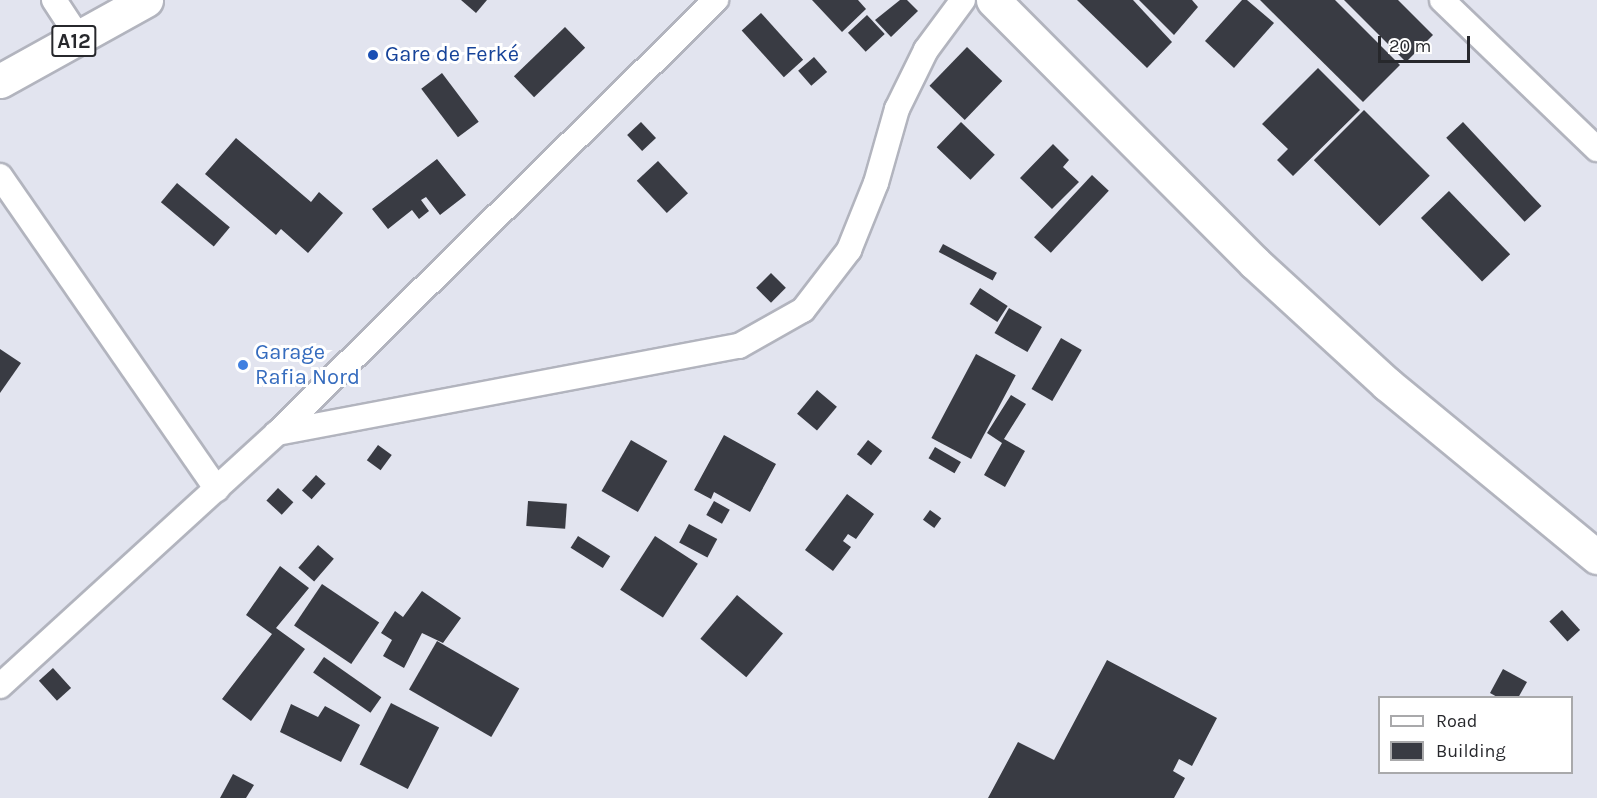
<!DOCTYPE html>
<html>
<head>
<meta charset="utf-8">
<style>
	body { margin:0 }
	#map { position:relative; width:1597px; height:798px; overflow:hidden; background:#e2e4ef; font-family:Karla,sans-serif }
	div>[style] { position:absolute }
	.building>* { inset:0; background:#393b43; transform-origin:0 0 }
	.roads { filter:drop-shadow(2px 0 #b2b4be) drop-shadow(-2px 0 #b2b4be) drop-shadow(0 2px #b2b4be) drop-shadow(0 -2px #b2b4be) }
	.street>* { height:24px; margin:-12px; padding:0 12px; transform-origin:12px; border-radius:12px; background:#fff }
	.secondary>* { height:33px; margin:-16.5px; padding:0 16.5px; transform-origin:16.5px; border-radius:16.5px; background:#fff }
	.primary>* { height:33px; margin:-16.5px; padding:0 16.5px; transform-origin:16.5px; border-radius:16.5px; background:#fff }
	.dots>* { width:16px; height:16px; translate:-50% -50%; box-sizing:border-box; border:3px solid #fff; border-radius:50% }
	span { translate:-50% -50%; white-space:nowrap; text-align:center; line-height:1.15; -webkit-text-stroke:6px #fff; paint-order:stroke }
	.shield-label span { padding:2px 4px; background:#fff; border:2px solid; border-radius:4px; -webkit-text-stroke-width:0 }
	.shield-label { font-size:21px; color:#27282c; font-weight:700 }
	.transit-label { font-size:22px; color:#164399 }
	.left { translate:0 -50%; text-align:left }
	.shop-label { font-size:22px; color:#366cbe }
	.legend { position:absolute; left:1378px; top:696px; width:195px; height:78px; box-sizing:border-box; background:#fff; border:2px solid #a9a9ab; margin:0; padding:8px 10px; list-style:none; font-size:18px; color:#27282c }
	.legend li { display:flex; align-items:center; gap:12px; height:30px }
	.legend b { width:30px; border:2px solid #a9a9ab }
	.scale { position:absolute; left:1378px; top:36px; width:92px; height:27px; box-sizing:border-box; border:3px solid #27282c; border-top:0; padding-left:8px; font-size:18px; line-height:21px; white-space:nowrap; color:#27282c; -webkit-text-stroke:4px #fff; paint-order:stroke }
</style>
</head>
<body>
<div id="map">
	<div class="building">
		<i style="clip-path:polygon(461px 0,487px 0,476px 13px)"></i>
		<i style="clip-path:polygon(812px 0,858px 0,866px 9px,842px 32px)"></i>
		<i style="clip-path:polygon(900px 0,907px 0,918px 11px,891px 37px,875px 20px)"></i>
		<i style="clip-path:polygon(1077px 0,1133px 0,1172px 42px,1147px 68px)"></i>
		<i style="clip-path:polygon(1139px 0,1192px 0,1198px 7px,1174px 35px)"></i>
		<i style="clip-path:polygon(1242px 0,1247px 0,1274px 23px,1234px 68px,1205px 41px)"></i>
		<i style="clip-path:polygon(1260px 0,1335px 0,1400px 65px,1363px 102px)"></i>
		<i style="clip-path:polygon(1344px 0,1398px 0,1433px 35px,1406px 62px)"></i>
		<i style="left:761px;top:13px;width:63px;height:26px;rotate:48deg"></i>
		<i style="left:867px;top:15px;width:26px;height:26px;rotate:47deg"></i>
		<i style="left:565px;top:27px;width:29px;height:71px;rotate:46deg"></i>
		<i style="left:967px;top:47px;width:49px;height:54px;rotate:44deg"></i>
		<i style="left:814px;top:57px;width:20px;height:21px;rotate:49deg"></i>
		<i style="clip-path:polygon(1318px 68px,1360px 110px,1293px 176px,1277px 160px,1288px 149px,1262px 124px)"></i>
		<i style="left:442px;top:73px;width:61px;height:26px;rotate:53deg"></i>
		<i style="left:1364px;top:110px;width:93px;height:71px;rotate:45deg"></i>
		<i style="left:641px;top:122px;width:22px;height:19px;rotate:47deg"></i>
		<i style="left:961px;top:122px;width:47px;height:35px;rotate:44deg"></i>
		<i style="left:1463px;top:122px;width:115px;height:23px;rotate:47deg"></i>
		<i style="clip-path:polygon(236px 138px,311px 202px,319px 192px,343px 213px,308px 253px,281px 229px,276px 235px,205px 174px)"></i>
		<i style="clip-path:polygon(1053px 144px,1069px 160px,1063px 167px,1079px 182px,1052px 209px,1020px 178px)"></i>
		<i style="clip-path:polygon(437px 159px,466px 195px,440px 215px,426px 197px,421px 200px,429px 211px,419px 219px,412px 210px,388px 229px,372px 209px)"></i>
		<i style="left:658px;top:161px;width:44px;height:29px;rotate:47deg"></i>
		<i style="left:1092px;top:175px;width:23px;height:85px;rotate:43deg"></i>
		<i style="left:177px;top:183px;width:69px;height:25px;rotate:40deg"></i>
		<i style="left:1449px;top:191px;width:88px;height:39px;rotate:46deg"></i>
		<i style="left:943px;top:244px;width:61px;height:9px;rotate:28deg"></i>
		<i style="left:771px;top:273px;width:21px;height:21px;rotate:45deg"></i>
		<i style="left:980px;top:288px;width:33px;height:19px;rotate:33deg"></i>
		<i style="left:1009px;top:308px;width:38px;height:29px;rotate:30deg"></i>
		<i style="left:1061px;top:338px;width:24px;height:59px;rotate:30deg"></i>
		<i style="clip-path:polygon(0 349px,21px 363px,0 393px)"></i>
		<i style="left:976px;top:354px;width:45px;height:95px;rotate:28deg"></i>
		<i style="left:817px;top:390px;width:26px;height:31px;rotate:40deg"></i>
		<i style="clip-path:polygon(1011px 395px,1026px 404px,1004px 439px,1025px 451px,1005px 487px,984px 475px,1002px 443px,987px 433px)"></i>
		<i style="clip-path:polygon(724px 435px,776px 464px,750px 512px,714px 492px,711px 499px,694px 490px)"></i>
		<i style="left:631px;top:440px;width:42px;height:59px;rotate:30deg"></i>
		<i style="left:868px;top:440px;width:18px;height:18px;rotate:38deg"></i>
		<i style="left:378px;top:445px;width:17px;height:19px;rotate:36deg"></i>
		<i style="left:935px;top:447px;width:30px;height:13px;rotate:30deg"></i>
		<i style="left:316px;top:475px;width:13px;height:21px;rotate:42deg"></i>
		<i style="left:278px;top:488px;width:21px;height:17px;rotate:43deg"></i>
		<i style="clip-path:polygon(847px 494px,874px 514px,856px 539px,848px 534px,843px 541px,851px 547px,833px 571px,805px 550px)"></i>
		<i style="left:528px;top:501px;width:39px;height:25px;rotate:4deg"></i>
		<i style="left:714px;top:501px;width:18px;height:16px;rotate:29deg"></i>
		<i style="left:930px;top:510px;width:14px;height:12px;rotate:36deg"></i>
		<i style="left:689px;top:524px;width:32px;height:21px;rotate:28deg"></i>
		<i style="left:578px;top:536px;width:38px;height:14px;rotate:32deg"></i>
		<i style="left:655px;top:536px;width:51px;height:64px;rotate:33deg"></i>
		<i style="left:318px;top:545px;width:21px;height:30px;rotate:41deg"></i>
		<i style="clip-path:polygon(280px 566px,309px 588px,276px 628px,305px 649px,251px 721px,222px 699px,272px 634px,246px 615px)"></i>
		<i style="left:322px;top:584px;width:69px;height:50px;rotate:34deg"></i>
		<i style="clip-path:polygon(422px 591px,461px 618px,443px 643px,422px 633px,404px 668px,383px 656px,392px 640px,381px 633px,395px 611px,403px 617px)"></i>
		<i style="left:737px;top:595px;width:60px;height:57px;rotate:40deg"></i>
		<i style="left:1562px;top:610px;width:27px;height:17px;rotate:48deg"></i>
		<i style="left:437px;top:641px;width:95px;height:56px;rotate:30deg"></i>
		<i style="left:324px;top:657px;width:70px;height:19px;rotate:35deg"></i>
		<i style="clip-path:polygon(1107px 660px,1217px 718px,1192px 766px,1179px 759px,1173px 771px,1185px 778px,1174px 798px,988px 798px,1018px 742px,1054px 760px)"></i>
		<i style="left:53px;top:668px;width:27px;height:19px;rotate:48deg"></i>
		<i style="clip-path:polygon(1503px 669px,1527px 682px,1518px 698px,1499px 698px,1490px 693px)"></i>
		<i style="left:391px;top:703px;width:54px;height:69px;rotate:27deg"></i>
		<i style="clip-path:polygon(291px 704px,318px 717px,325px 706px,360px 725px,341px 762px,280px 732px)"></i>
		<i style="clip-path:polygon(233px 774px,254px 785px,246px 798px,220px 798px)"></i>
	</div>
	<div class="roads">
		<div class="street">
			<i style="left:54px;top:0;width:45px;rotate:56.7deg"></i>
			<i style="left:1442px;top:0;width:215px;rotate:43.9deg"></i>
			<i style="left:0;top:176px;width:381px;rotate:55.3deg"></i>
			<i style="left:277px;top:433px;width:470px;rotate:-10.7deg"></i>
			<i style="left:739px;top:346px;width:73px;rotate:-29.4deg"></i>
			<i style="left:803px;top:310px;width:76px;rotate:-52.5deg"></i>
			<i style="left:849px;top:250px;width:72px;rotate:-68.1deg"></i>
			<i style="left:876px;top:183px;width:77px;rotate:-74.2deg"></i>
			<i style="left:897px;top:109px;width:66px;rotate:-63.8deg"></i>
			<i style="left:926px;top:50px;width:62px;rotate:-53.5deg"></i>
			<i style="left:0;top:686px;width:375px;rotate:-42.4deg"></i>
			<i style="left:277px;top:433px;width:617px;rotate:-44.61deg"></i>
		</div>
		<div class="secondary">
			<i style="left:993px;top:0;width:371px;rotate:45.1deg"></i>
			<i style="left:1255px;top:263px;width:179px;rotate:42.5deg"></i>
			<i style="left:1387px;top:384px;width:272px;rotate:39.5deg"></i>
		</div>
		<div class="primary">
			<i style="left:0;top:81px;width:167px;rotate:-29deg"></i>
		</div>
	</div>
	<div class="dots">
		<i style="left:373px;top:55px;background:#1a4fb4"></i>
		<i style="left:243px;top:365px;background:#3f7fe0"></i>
	</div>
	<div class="shield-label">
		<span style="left:74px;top:41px">A12</span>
	</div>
	<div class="transit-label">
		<span class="left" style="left:385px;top:55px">Gare de Ferké</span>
	</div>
	<div class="shop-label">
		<span class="left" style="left:255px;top:365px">Garage<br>Rafia Nord</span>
	</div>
	<ul class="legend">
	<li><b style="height:8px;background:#fff"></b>Road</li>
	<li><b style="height:16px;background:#393b43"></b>Building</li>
	</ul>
	<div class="scale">20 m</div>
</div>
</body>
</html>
